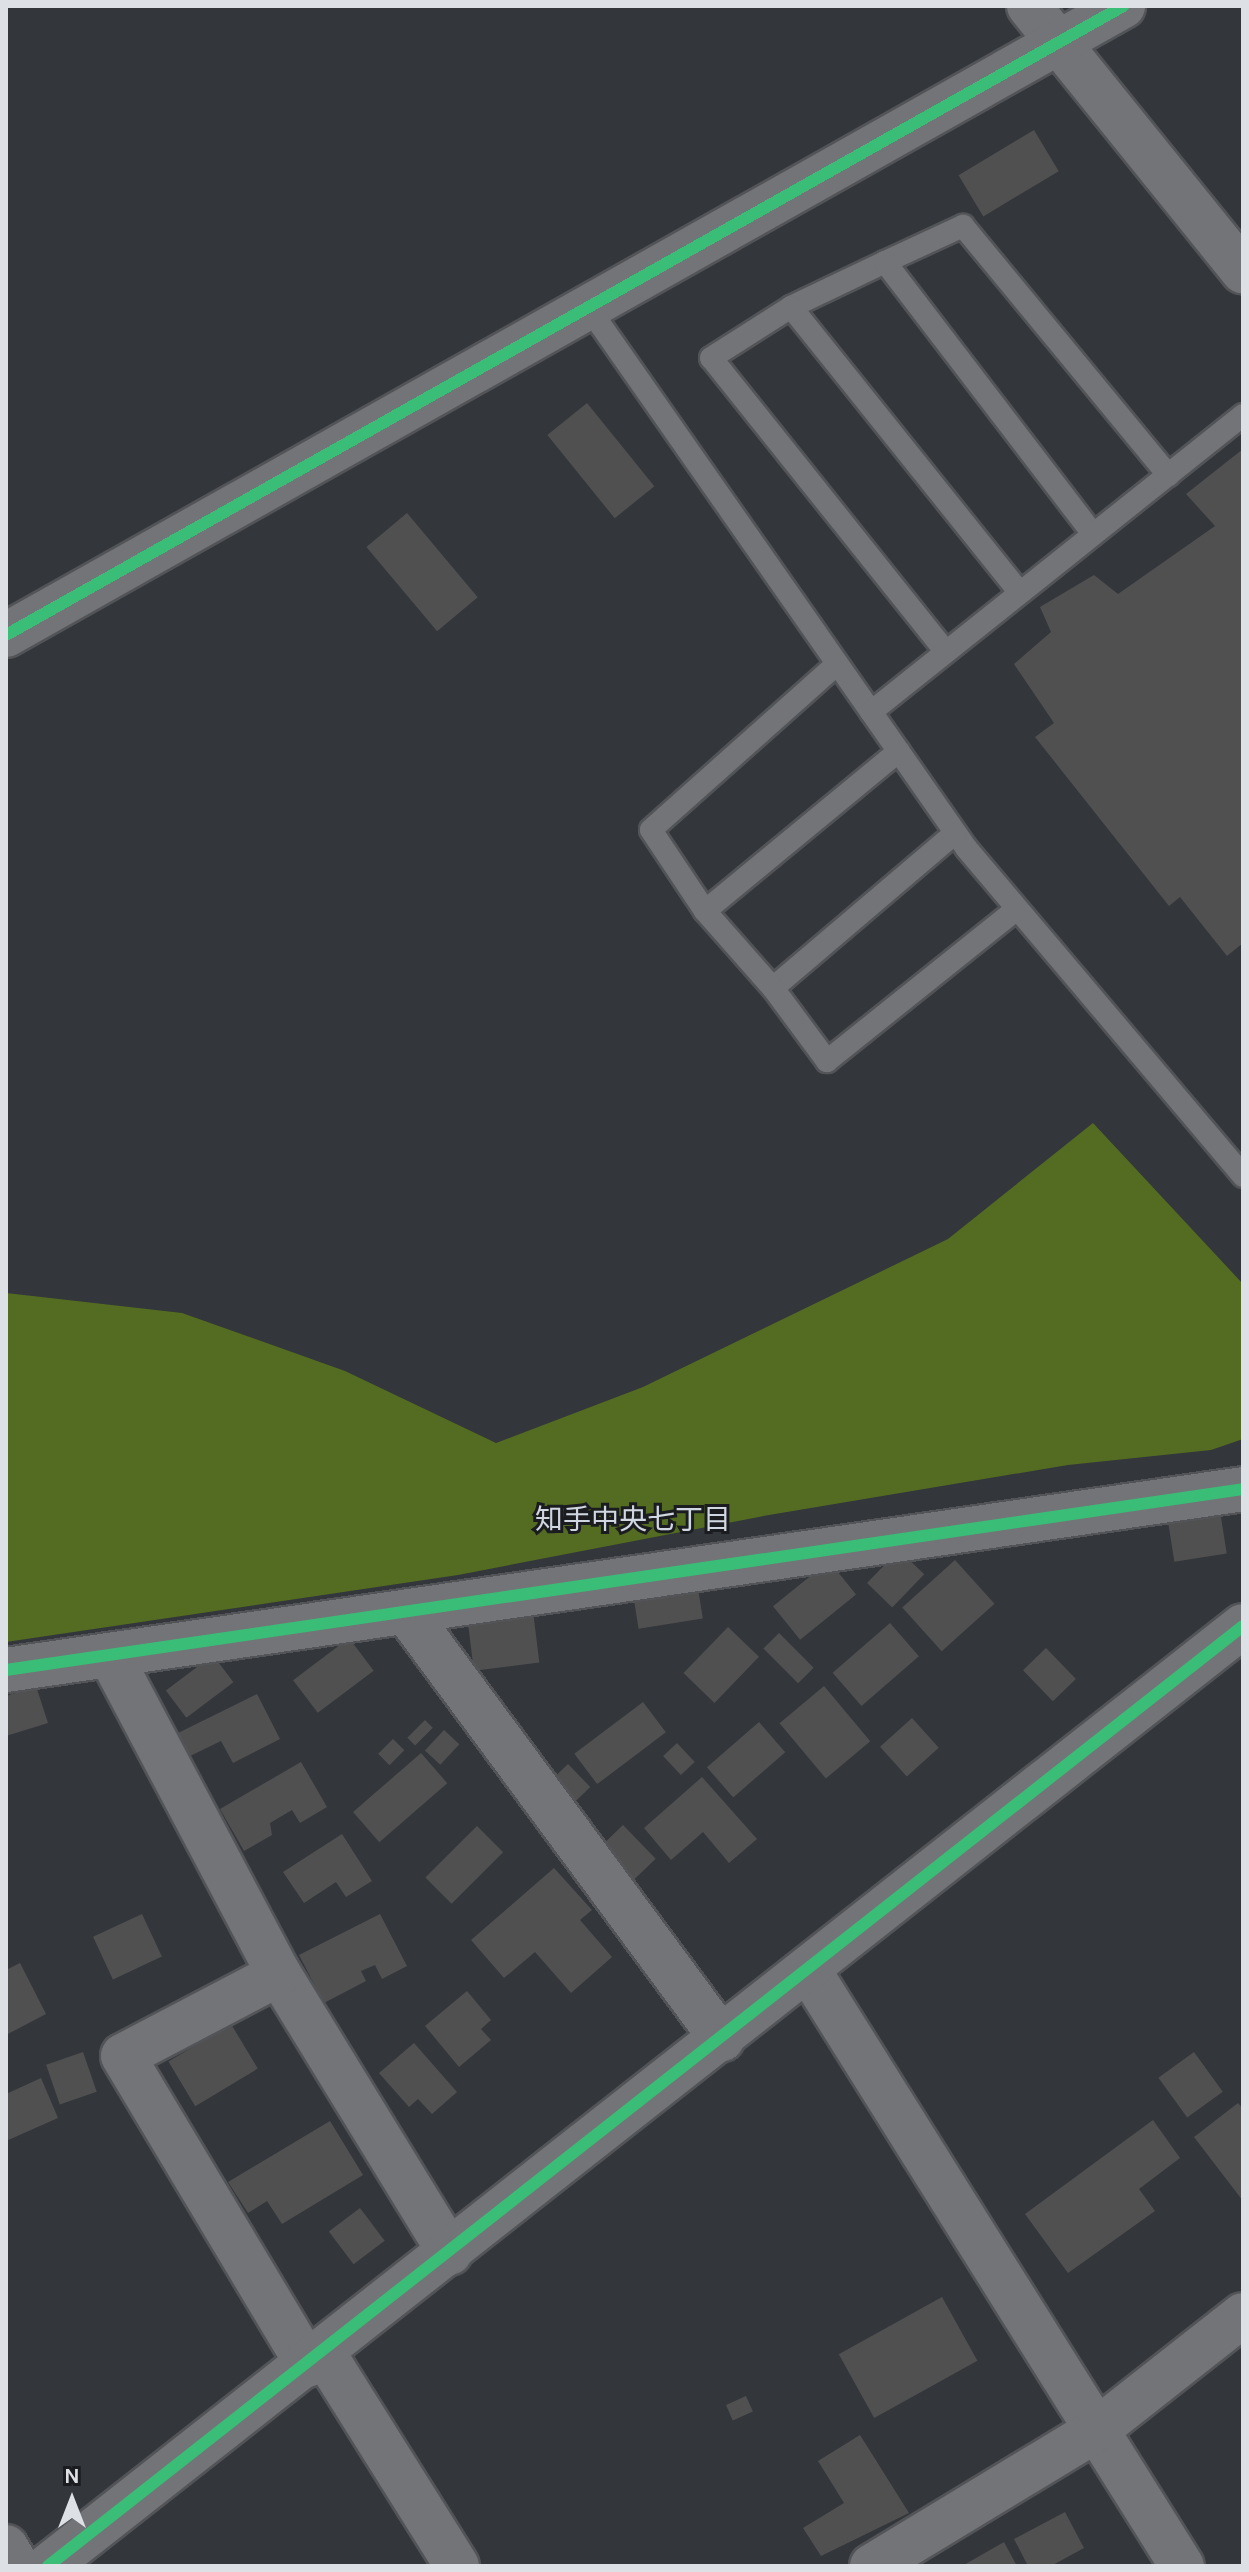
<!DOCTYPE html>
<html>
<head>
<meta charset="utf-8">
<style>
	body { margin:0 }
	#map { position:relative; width:1249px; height:2572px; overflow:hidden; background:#33363a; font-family:Karla,"Noto Sans JP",sans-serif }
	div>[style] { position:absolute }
	.forest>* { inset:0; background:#546c22 }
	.building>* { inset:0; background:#505051; transform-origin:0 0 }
	.roads { filter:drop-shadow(2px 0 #525458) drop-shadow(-2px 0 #525458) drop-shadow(0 2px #525458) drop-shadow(0 -2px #525458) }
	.service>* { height:22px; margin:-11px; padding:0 11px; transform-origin:11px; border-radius:11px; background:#727477 }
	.minor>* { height:44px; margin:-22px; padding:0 22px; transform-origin:22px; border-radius:22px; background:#727477 }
	.tertiary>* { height:44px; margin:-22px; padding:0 22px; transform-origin:22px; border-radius:22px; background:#727477 }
	.secondary>* { height:44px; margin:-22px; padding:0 22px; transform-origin:22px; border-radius:22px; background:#727477 }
	.cycleway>* { height:12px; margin:-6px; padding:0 6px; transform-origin:6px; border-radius:6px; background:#3abd76 }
	span { translate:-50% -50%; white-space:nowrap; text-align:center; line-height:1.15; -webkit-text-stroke:6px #1a1c20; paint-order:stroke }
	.neighbourhood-label { font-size:28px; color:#d1d7e1 }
	.frame { position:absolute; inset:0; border:8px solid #dde0e5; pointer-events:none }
	.north { position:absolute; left:32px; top:2460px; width:80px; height:80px; -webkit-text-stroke:6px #1a1c20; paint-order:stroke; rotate:0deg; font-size:22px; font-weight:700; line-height:32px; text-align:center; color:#dde0e5 }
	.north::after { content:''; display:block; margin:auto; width:28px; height:36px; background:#dde0e5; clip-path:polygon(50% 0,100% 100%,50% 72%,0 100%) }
</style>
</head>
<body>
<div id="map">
	<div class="forest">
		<i style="clip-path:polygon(1093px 1123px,1243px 1284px,1243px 1439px,1211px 1450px,1068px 1465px,769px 1515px,458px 1575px,6px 1642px,6px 1293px,182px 1313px,345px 1371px,496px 1443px,643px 1387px,948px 1239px)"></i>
	</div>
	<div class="building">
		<i style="left:1034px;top:130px;width:48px;height:88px;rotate:59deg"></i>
		<i style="left:587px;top:403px;width:107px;height:51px;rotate:51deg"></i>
		<i style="clip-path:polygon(1243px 449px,1243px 943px,1227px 956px,1180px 897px,1169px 906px,1035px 737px,1054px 723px,1014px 664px,1051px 632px,1040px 607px,1094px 575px,1118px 594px,1215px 526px,1186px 494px)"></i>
		<i style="left:407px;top:513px;width:110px;height:53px;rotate:50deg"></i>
		<i style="left:1220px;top:1511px;width:43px;height:53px;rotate:81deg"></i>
		<i style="left:899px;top:1550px;width:35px;height:46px;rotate:44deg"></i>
		<i style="left:955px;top:1560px;width:59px;height:71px;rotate:48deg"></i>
		<i style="left:829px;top:1561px;width:43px;height:72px;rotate:51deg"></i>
		<i style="left:697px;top:1582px;width:37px;height:65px;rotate:81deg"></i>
		<i style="left:533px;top:1611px;width:52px;height:66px;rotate:83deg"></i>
		<i style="left:890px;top:1623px;width:44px;height:76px;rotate:49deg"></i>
		<i style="left:728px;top:1627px;width:43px;height:64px;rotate:44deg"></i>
		<i style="left:779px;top:1633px;width:49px;height:22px;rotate:45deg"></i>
		<i style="left:349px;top:1638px;width:41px;height:70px;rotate:53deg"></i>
		<i style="left:1046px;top:1648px;width:43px;height:32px;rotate:46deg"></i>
		<i style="left:213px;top:1655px;width:34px;height:59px;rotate:53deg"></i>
		<i style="clip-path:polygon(36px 1686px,48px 1723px,6px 1736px,6px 1696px)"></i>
		<i style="left:824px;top:1686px;width:72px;height:58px;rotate:50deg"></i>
		<i style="clip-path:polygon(257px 1694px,280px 1739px,233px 1763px,221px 1741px,188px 1757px,176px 1734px)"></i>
		<i style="left:643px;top:1702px;width:38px;height:86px;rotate:53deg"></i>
		<i style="left:912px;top:1718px;width:40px;height:43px;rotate:48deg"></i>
		<i style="left:425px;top:1720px;width:11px;height:25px;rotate:45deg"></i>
		<i style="left:759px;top:1722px;width:40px;height:69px;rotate:49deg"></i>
		<i style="left:444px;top:1730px;width:21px;height:28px;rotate:43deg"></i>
		<i style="left:393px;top:1739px;width:16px;height:21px;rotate:45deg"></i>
		<i style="left:677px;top:1743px;width:26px;height:19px;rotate:47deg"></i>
		<i style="left:421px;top:1753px;width:40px;height:90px;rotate:49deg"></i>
		<i style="clip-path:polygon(301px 1762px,327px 1807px,300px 1823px,292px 1810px,270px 1823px,272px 1835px,244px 1851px,220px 1809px)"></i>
		<i style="left:568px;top:1764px;width:32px;height:29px;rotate:46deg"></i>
		<i style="clip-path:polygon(702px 1777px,757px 1839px,729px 1863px,703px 1832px,671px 1860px,644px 1828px)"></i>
		<i style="left:623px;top:1825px;width:47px;height:36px;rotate:46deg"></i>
		<i style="left:477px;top:1826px;width:37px;height:73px;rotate:45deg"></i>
		<i style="clip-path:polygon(342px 1834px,372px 1881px,346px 1897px,336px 1882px,304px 1903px,283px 1872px)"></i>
		<i style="clip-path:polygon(554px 1868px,592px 1910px,580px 1920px,612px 1957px,571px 1993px,535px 1952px,504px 1978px,471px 1940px)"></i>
		<i style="left:142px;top:1914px;width:47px;height:54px;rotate:65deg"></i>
		<i style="clip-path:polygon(380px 1914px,407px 1966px,382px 1979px,375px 1965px,361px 1971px,366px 1981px,324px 2003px,299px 1955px)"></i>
		<i style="clip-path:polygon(20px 1963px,46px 2014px,6px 2035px,6px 1970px)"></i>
		<i style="clip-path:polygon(467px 1991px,491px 2020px,481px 2029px,491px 2040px,459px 2067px,425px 2026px)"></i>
		<i style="left:231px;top:2024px;width:52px;height:73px;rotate:59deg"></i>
		<i style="clip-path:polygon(414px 2043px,457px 2092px,432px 2114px,418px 2099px,409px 2107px,379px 2073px)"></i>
		<i style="left:83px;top:2052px;width:42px;height:39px;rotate:71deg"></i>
		<i style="left:1194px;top:2052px;width:49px;height:44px;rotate:54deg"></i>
		<i style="clip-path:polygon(41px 2078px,58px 2118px,6px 2141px,6px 2094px)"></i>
		<i style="clip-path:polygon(1238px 2103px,1243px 2109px,1243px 2201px,1194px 2137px)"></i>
		<i style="clip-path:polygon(1153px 2120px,1180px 2158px,1139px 2189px,1155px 2211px,1068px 2273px,1025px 2214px)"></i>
		<i style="clip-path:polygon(330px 2121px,363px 2175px,282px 2224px,267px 2201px,248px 2213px,228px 2182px)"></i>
		<i style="left:360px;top:2208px;width:41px;height:39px;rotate:53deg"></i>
		<i style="left:942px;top:2297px;width:73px;height:118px;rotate:61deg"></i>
		<i style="left:746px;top:2396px;width:17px;height:22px;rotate:66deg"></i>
		<i style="clip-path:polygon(860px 2435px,909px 2513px,821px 2556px,803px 2528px,844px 2503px,818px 2461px)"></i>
		<i style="clip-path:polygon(1065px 2512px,1084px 2548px,1051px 2566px,1028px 2566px,1014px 2539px)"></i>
		<i style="clip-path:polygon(1004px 2542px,1017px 2566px,962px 2566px)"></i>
	</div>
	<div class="roads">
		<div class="service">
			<i style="left:885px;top:262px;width:86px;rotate:-24.8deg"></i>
			<i style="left:963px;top:226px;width:323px;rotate:50.5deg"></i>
			<i style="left:588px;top:307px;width:661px;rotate:55.04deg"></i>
			<i style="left:967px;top:849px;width:428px;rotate:49.8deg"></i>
			<i style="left:791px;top:307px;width:104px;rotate:-25.6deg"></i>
			<i style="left:885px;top:262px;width:342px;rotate:52.6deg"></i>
			<i style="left:946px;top:652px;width:376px;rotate:-128.6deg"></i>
			<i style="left:711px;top:358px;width:95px;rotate:-32.5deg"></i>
			<i style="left:791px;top:307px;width:366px;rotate:51.3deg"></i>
			<i style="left:837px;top:664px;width:249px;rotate:138.3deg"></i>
			<i style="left:651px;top:830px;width:97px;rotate:56.3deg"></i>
			<i style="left:705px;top:911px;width:251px;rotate:-39.5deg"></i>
			<i style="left:871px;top:712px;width:476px;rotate:-38.6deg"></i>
			<i style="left:705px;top:911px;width:103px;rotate:48.6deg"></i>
			<i style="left:773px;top:988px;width:239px;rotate:-40.4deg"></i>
			<i style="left:773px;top:988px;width:91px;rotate:53.5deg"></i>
			<i style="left:827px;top:1061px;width:243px;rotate:-38.7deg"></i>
		</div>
		<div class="minor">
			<i style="left:407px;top:1613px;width:530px;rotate:53.52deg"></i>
			<i style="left:111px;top:1657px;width:359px;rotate:62.1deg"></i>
			<i style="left:279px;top:1974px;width:327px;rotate:58.5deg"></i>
			<i style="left:6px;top:1670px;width:1250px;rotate:-8.32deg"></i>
			<i style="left:809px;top:1971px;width:702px;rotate:57.92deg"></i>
			<i style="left:279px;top:1974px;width:176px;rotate:152.3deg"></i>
			<i style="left:123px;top:2056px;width:360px;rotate:59.1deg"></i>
			<i style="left:324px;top:2354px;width:250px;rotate:57.9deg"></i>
			<i style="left:872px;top:2566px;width:264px;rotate:-31.2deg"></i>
			<i style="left:1098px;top:2429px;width:184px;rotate:-38.2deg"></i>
		</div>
		<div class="tertiary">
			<i style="left:1029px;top:6px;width:341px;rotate:51.1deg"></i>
			<i style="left:6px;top:635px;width:1282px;rotate:-29.38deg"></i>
			<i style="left:48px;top:2566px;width:1520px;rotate:-38.19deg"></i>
		</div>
		<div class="secondary">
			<i style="left:6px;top:2547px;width:22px;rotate:60deg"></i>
		</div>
	</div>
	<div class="cycleway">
		<i style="left:6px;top:635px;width:1282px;rotate:-29.38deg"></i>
		<i style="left:6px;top:1670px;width:1250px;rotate:-8.32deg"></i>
		<i style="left:48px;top:2566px;width:1520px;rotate:-38.19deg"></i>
	</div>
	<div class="neighbourhood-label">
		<span style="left:633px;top:1520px">知手中央七丁目</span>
	</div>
	<div class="frame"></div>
	<div class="north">N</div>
</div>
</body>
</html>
